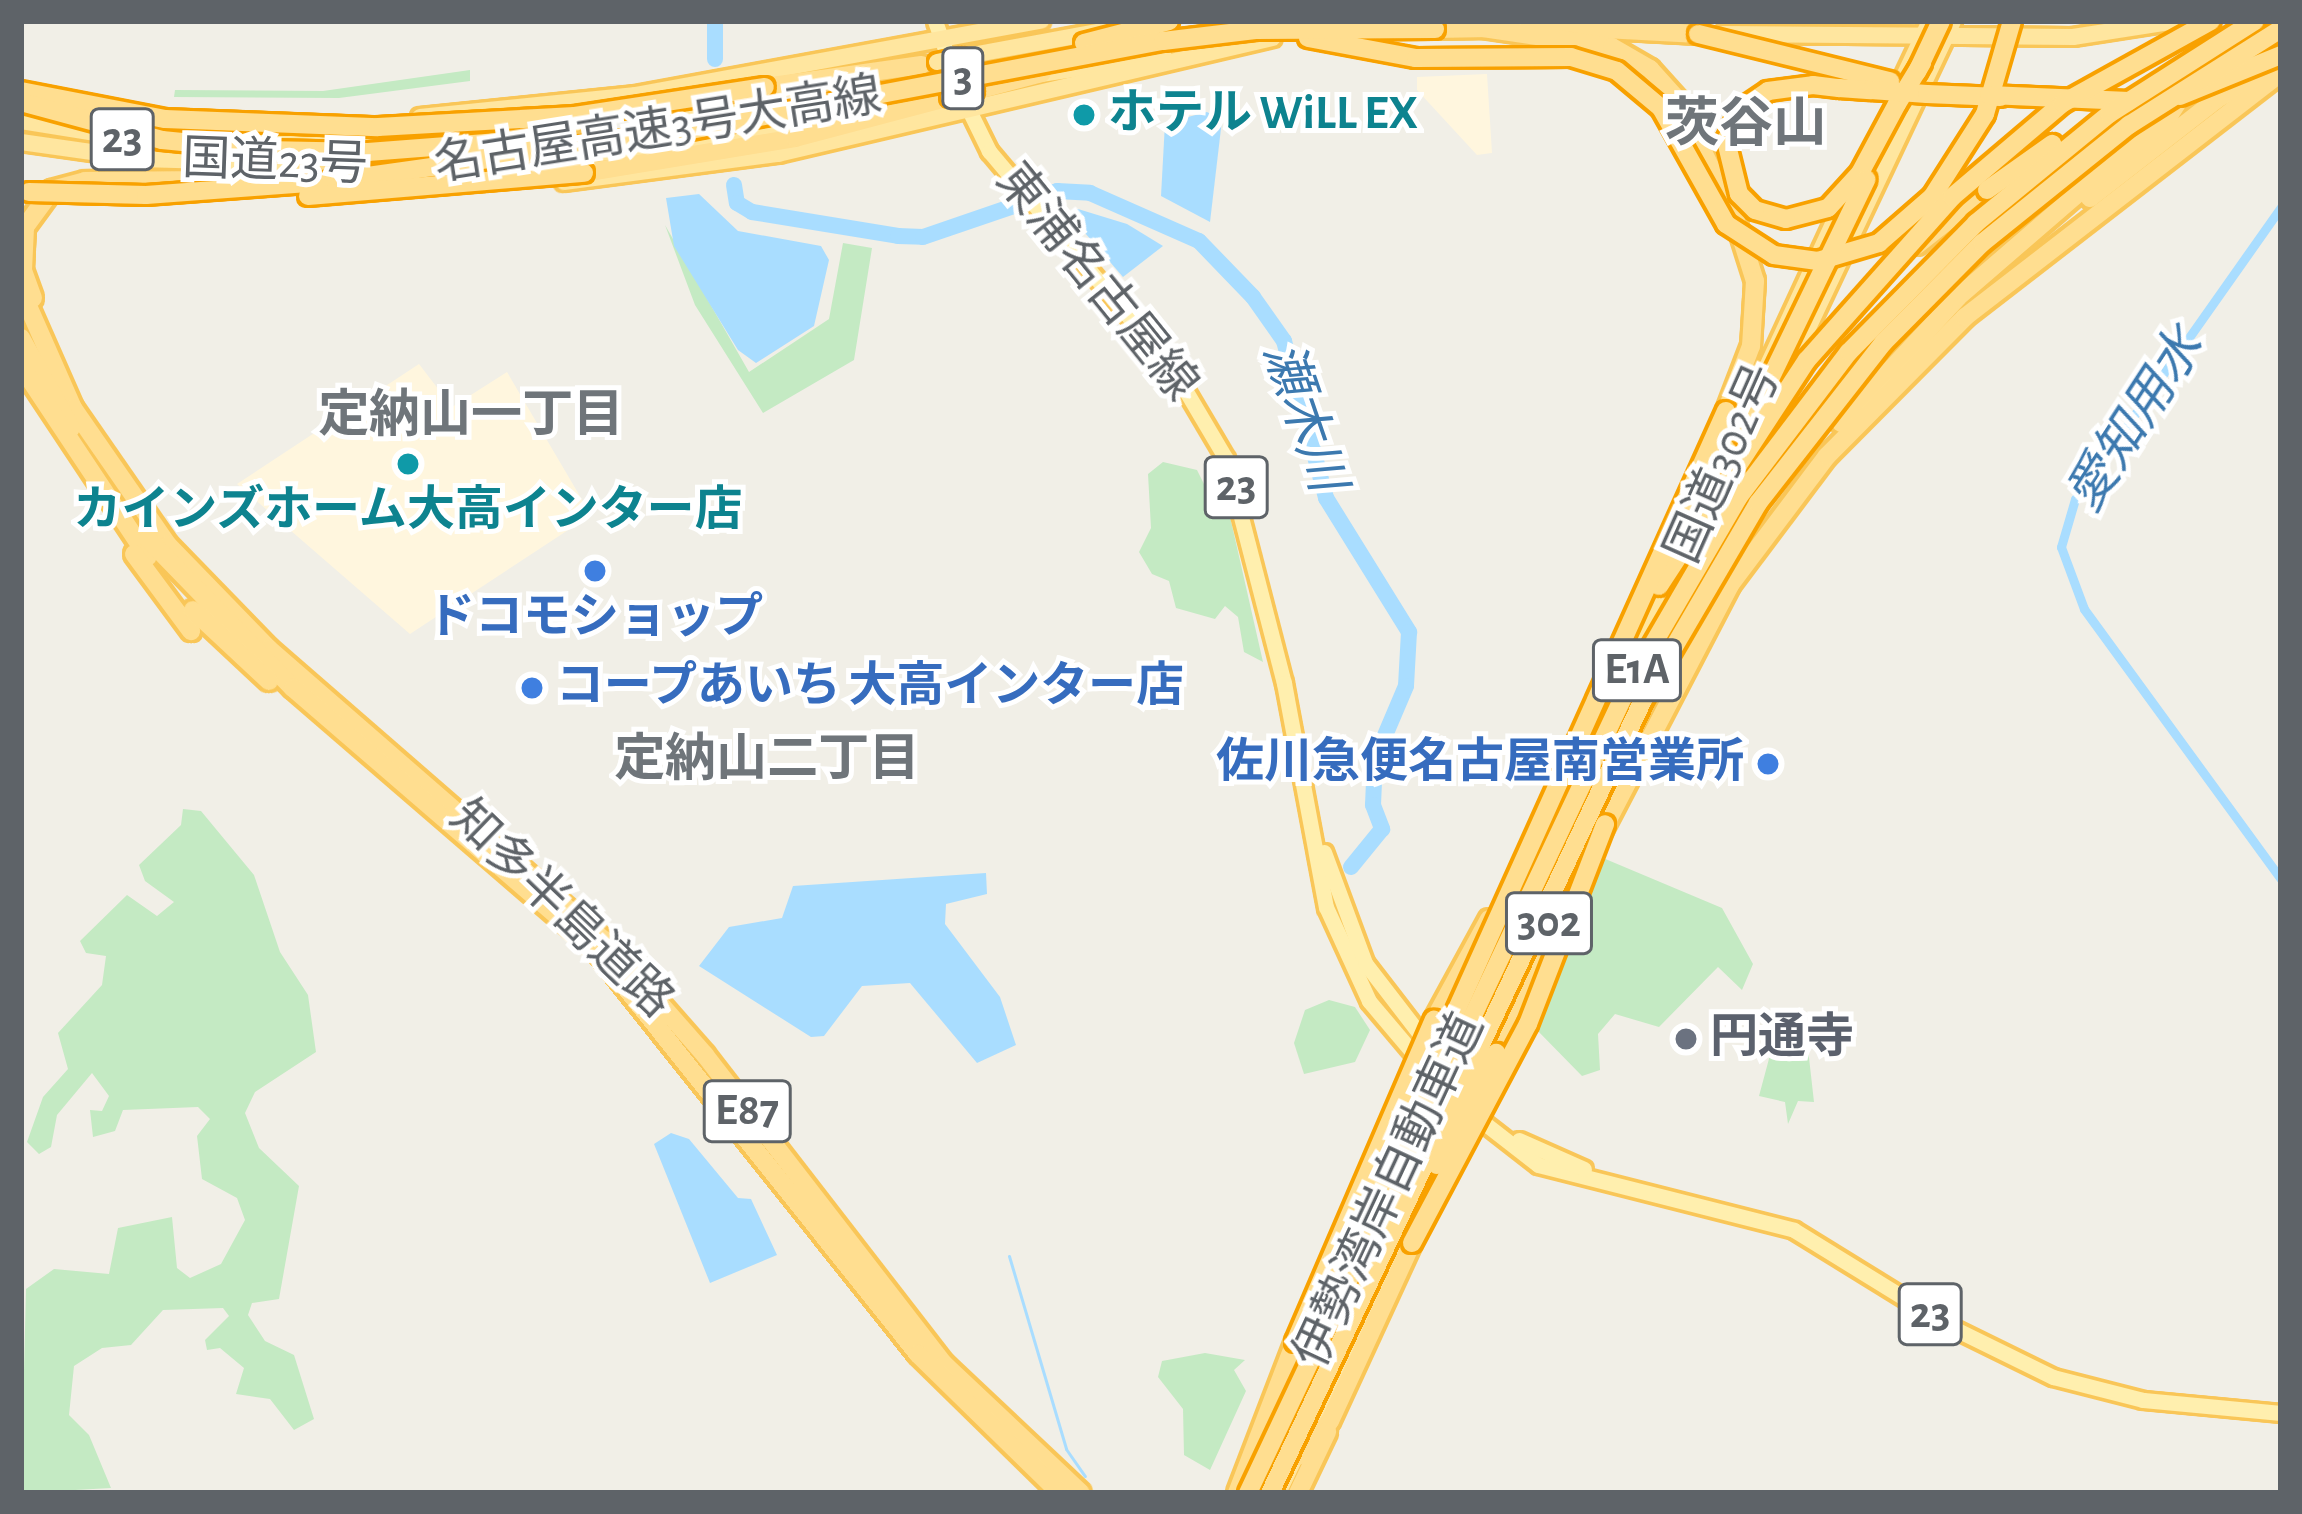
<!DOCTYPE html>
<html>
<head>
<meta charset="utf-8">
<style>
	body { margin:0 }
	#map { position:relative; width:2302px; height:1514px; overflow:hidden; background:#f1efe7; font-family:"Alegreya Sans","Noto Sans JP",sans-serif }
	div>[style] { position:absolute }
	.commercial>* { inset:0; background:#fff6de }
	.green>* { inset:0; background:#c4eac3 }
	.water>* { inset:0; background:#a9ddff }
	.stream>* { height:3px; margin:-1.5px; padding:0 1.5px; transform-origin:1.5px; border-radius:1.5px; background:#a9ddff }
	.canal>* { height:9px; margin:-4.5px; padding:0 4.5px; transform-origin:4.5px; border-radius:4.5px; background:#a9ddff }
	.river>* { height:16px; margin:-8px; padding:0 8px; transform-origin:8px; border-radius:8px; background:#a9ddff }
	.roads { filter:drop-shadow(3px 0 #f9c658) drop-shadow(-3px 0 #f9c658) drop-shadow(0 3px #f9c658) drop-shadow(0 -3px #f9c658) }
	.primary>* { height:15px; margin:-7.5px; padding:0 7.5px; transform-origin:7.5px; border-radius:7.5px; background:#ffefae }
	.trunk>* { height:16px; margin:-8px; padding:0 8px; transform-origin:8px; border-radius:8px; background:#ffe69f }
	.motorway>* { height:18px; margin:-9px; padding:0 9px; transform-origin:9px; border-radius:9px; background:#ffde90 }
	.bridges { filter:drop-shadow(3px 0 #f8a100) drop-shadow(-3px 0 #f8a100) drop-shadow(0 3px #f8a100) drop-shadow(0 -3px #f8a100) }
	.trunk-bridge>* { height:16px; margin:-8px; padding:0 8px; transform-origin:8px; border-radius:8px; background:#ffe69f }
	.motorway-bridge>* { height:18px; margin:-9px; padding:0 9px; transform-origin:9px; border-radius:9px; background:#ffde90 }
	.dots>* { width:33px; height:33px; translate:-50% -50%; box-sizing:border-box; border:6px solid #fff; border-radius:50% }
	span { translate:-50% -50%; white-space:nowrap; text-align:center; line-height:1.15; -webkit-text-stroke:10px #fff; paint-order:stroke }
	.shield-label span { padding:3px 9px; background:#fff; border:3px solid; border-radius:9px; -webkit-text-stroke-width:0 }
	.shield-label { font-size:45px; color:#5e6368; font-weight:700 }
	.culture-label { font-size:48px; color:#0d838f; font-weight:700 }
	.left { translate:0 -50%; text-align:left }
	.street-label { font-size:48px; color:#5e6368 }
	.shop-label { font-size:48px; color:#366cbe; font-weight:700 }
	.right { translate:-100% -50%; text-align:right }
	.worship-label { font-size:48px; color:#5b616d; font-weight:700 }
	.neighbourhood-label { font-size:51px; color:#6f757a; font-weight:700 }
	.water-label { font-size:51px; color:#3c79af; font-style:italic }
	.quarter-label { font-size:54px; color:#6f757a; font-weight:700 }
	.frame { position:absolute; inset:0; border:24px solid #5e6368; pointer-events:none }
</style>
</head>
<body>
<div id="map">
	<div class="commercial">
		<i style="clip-path:polygon(1487px 74px,1492px 153px,1477px 155px,1417px 90px,1417px 77px)"></i>
		<i style="clip-path:polygon(419px 364px,452px 407px,507px 372px,591px 515px,410px 634px,237px 484px)"></i>
	</div>
	<div class="green">
		<i style="clip-path:polygon(470px 70px,470px 81px,339px 98px,174px 97px,175px 90px,323px 91px)"></i>
		<i style="clip-path:polygon(665px 225px,749px 372px,829px 319px,843px 243px,872px 248px,854px 360px,763px 413px,695px 305px)"></i>
		<i style="clip-path:polygon(1163px 462px,1197px 470px,1207px 490px,1224px 490px,1263px 662px,1244px 652px,1238px 617px,1225px 606px,1215px 619px,1176px 608px,1169px 581px,1152px 574px,1139px 552px,1151px 528px,1148px 474px)"></i>
		<i style="clip-path:polygon(183px 809px,201px 811px,254px 875px,280px 952px,308px 995px,316px 1052px,255px 1092px,245px 1113px,259px 1148px,299px 1186px,279px 1299px,252px 1303px,248px 1315px,265px 1341px,294px 1355px,314px 1419px,294px 1430px,270px 1399px,236px 1394px,244px 1368px,220px 1348px,207px 1350px,205px 1340px,229px 1316px,223px 1308px,163px 1310px,131px 1345px,102px 1348px,74px 1366px,69px 1415px,89px 1435px,111px 1488px,21px 1493px,26px 1289px,54px 1269px,109px 1274px,118px 1228px,172px 1217px,177px 1268px,190px 1278px,221px 1264px,245px 1220px,237px 1198px,202px 1179px,197px 1136px,210px 1119px,198px 1107px,123px 1110px,115px 1131px,93px 1137px,90px 1110px,102px 1111px,109px 1096px,92px 1073px,57px 1115px,51px 1147px,39px 1154px,27px 1142px,43px 1097px,68px 1069px,58px 1033px,102px 985px,106px 956px,86px 953px,80px 941px,127px 895px,157px 916px,174px 902px,145px 881px,139px 865px,181px 825px)"></i>
		<i style="clip-path:polygon(1603px 858px,1722px 908px,1753px 964px,1742px 990px,1718px 967px,1659px 1027px,1615px 1014px,1598px 1034px,1600px 1070px,1582px 1076px,1534px 1027px)"></i>
		<i style="clip-path:polygon(1329px 1000px,1355px 1007px,1370px 1030px,1355px 1062px,1304px 1074px,1294px 1043px,1305px 1010px)"></i>
		<i style="clip-path:polygon(1781px 1014px,1789px 1037px,1807px 1040px,1814px 1102px,1798px 1101px,1788px 1124px,1785px 1102px,1759px 1096px)"></i>
		<i style="clip-path:polygon(1205px 1353px,1245px 1360px,1234px 1370px,1246px 1391px,1210px 1470px,1184px 1455px,1183px 1409px,1158px 1377px,1162px 1361px)"></i>
	</div>
	<div class="water">
		<i style="clip-path:polygon(1207px 112px,1222px 120px,1210px 222px,1161px 196px,1165px 123px)"></i>
		<i style="clip-path:polygon(699px 194px,738px 231px,821px 246px,829px 260px,814px 326px,756px 363px,738px 350px,674px 246px,666px 198px)"></i>
		<i style="clip-path:polygon(1078px 209px,1127px 224px,1163px 246px,1123px 277px,1079px 226px,1072px 210px)"></i>
		<i style="clip-path:polygon(986px 873px,987px 894px,946px 904px,945px 924px,1000px 997px,1016px 1045px,977px 1063px,910px 983px,862px 986px,824px 1036px,811px 1037px,699px 966px,729px 927px,782px 918px,793px 886px)"></i>
		<i style="clip-path:polygon(671px 1133px,689px 1139px,738px 1198px,751px 1199px,777px 1255px,710px 1283px,654px 1144px)"></i>
	</div>
	<div class="stream">
		<i style="left:1009px;top:1256px;width:201px;rotate:73.5deg"></i>
		<i style="left:1066px;top:1449px;width:33px;rotate:55deg"></i>
	</div>
	<div class="canal">
		<i style="left:2281px;top:207px;width:357px;rotate:125.2deg"></i>
		<i style="left:2075px;top:499px;width:50px;rotate:106.3deg"></i>
		<i style="left:2061px;top:547px;width:66px;rotate:69.6deg"></i>
		<i style="left:2084px;top:609px;width:334px;rotate:53.9deg"></i>
	</div>
	<div class="river">
		<i style="left:715px;top:59px;width:38px;rotate:-90deg"></i>
		<i style="left:734px;top:185px;width:18px;rotate:81deg"></i>
		<i style="left:737px;top:203px;width:17px;rotate:31deg"></i>
		<i style="left:752px;top:212px;width:148px;rotate:9.3deg"></i>
		<i style="left:898px;top:236px;width:25px;rotate:2deg"></i>
		<i style="left:923px;top:237px;width:142px;rotate:-18.9deg"></i>
		<i style="left:1057px;top:191px;width:33px;rotate:3deg"></i>
		<i style="left:1090px;top:193px;width:119px;rotate:23.8deg"></i>
		<i style="left:1199px;top:241px;width:78px;rotate:46deg"></i>
		<i style="left:1253px;top:297px;width:54px;rotate:54.8deg"></i>
		<i style="left:1284px;top:341px;width:163px;rotate:75deg"></i>
		<i style="left:1326px;top:498px;width:158px;rotate:58.2deg"></i>
		<i style="left:1409px;top:632px;width:54px;rotate:93.2deg"></i>
		<i style="left:1406px;top:686px;width:79px;rotate:113deg"></i>
		<i style="left:1375px;top:759px;width:46px;rotate:92.5deg"></i>
		<i style="left:1373px;top:805px;width:26px;rotate:69deg"></i>
		<i style="left:1382px;top:829px;width:49px;rotate:129.2deg"></i>
	</div>
	<div class="roads">
		<div class="primary">
			<i style="left:935px;top:21px;width:51px;rotate:70.5deg"></i>
			<i style="left:965px;top:102px;width:55px;rotate:63.9deg"></i>
			<i style="left:989px;top:151px;width:287px;rotate:49.9deg"></i>
			<i style="left:1174px;top:371px;width:102px;rotate:59.4deg"></i>
			<i style="left:1226px;top:459px;width:231px;rotate:75.5deg"></i>
			<i style="left:1284px;top:683px;width:228px;rotate:79.4deg"></i>
			<i style="left:1326px;top:907px;width:103px;rotate:65.4deg"></i>
			<i style="left:1369px;top:1001px;width:84px;rotate:49.8deg"></i>
			<i style="left:1324px;top:852px;width:118px;rotate:69.7deg"></i>
			<i style="left:1365px;top:963px;width:110px;rotate:52.4deg"></i>
			<i style="left:1470px;top:1112px;width:86px;rotate:37.9deg"></i>
			<i style="left:1538px;top:1165px;width:264px;rotate:14.2deg"></i>
			<i style="left:1794px;top:1230px;width:185px;rotate:31.7deg"></i>
			<i style="left:1951px;top:1327px;width:114px;rotate:26.1deg"></i>
			<i style="left:2053px;top:1377px;width:93px;rotate:14.3deg"></i>
			<i style="left:2143px;top:1400px;width:139px;rotate:5.4deg"></i>
			<i style="left:1519px;top:1140px;width:71px;rotate:24deg"></i>
		</div>
		<div class="trunk">
			<i style="left:1487px;top:23px;width:41px;rotate:-2.8deg"></i>
			<i style="left:1723px;top:34px;width:350px;rotate:0.5deg"></i>
			<i style="left:2073px;top:37px;width:104px;rotate:-8.8deg"></i>
			<i style="left:961px;top:57px;width:143px;rotate:-10.4deg"></i>
			<i style="left:1028px;top:76px;width:137px;rotate:-8.8deg"></i>
			<i style="left:1897px;top:91px;width:77px;rotate:-64.8deg"></i>
			<i style="left:672px;top:110px;width:65px;rotate:-8.9deg"></i>
			<i style="left:420px;top:117px;width:217px;rotate:-5.8deg"></i>
			<i style="left:636px;top:95px;width:412px;rotate:-10.4deg"></i>
			<i style="left:21px;top:121px;width:131px;rotate:9.2deg"></i>
			<i style="left:21px;top:142px;width:120px;rotate:8.1deg"></i>
			<i style="left:140px;top:159px;width:250px;rotate:1.6deg"></i>
			<i style="left:242px;top:142px;width:70px;rotate:-5.7deg"></i>
			<i style="left:302px;top:142px;width:274px;rotate:-4deg"></i>
			<i style="left:535px;top:161px;width:170px;rotate:-7.1deg"></i>
			<i style="left:704px;top:140px;width:224px;rotate:-11.3deg"></i>
			<i style="left:564px;top:182px;width:216px;rotate:-7.5deg"></i>
			<i style="left:778px;top:154px;width:508px;rotate:-13.19deg"></i>
			<i style="left:1759px;top:384px;width:215px;rotate:-65.2deg"></i>
			<i style="left:1774px;top:400px;width:419px;rotate:-64.7deg"></i>
			<i style="left:1709px;top:499px;width:88px;rotate:-66.6deg"></i>
			<i style="left:1624px;top:678px;width:130px;rotate:-63.4deg"></i>
			<i style="left:1511px;top:910px;width:148px;rotate:-64deg"></i>
			<i style="left:1544px;top:933px;width:58px;rotate:-65.6deg"></i>
			<i style="left:1277px;top:1410px;width:178px;rotate:-65.4deg"></i>
			<i style="left:1279px;top:1491px;width:286px;rotate:-64.5deg"></i>
		</div>
		<div class="motorway">
			<i style="left:1530px;top:25px;width:168px;rotate:3.1deg"></i>
			<i style="left:1483px;top:28px;width:130px;rotate:8.4deg"></i>
			<i style="left:1612px;top:47px;width:44px;rotate:30.1deg"></i>
			<i style="left:1650px;top:69px;width:42px;rotate:47.9deg"></i>
			<i style="left:1678px;top:100px;width:131px;rotate:64.2deg"></i>
			<i style="left:1735px;top:218px;width:66px;rotate:72.4deg"></i>
			<i style="left:1755px;top:281px;width:65px;rotate:93.5deg"></i>
			<i style="left:1751px;top:346px;width:70px;rotate:111deg"></i>
			<i style="left:1435px;top:29px;width:55px;rotate:-1deg"></i>
			<i style="left:765px;top:87px;width:158px;rotate:-8deg"></i>
			<i style="left:974px;top:91px;width:70px;rotate:-14.8deg"></i>
			<i style="left:584px;top:173px;width:214px;rotate:-9.4deg"></i>
			<i style="left:795px;top:138px;width:160px;rotate:-14.8deg"></i>
			<i style="left:289px;top:179px;width:37px;rotate:-19deg"></i>
			<i style="left:2090px;top:198px;width:161px;rotate:-37.9deg"></i>
			<i style="left:2217px;top:99px;width:69px;rotate:-30.3deg"></i>
			<i style="left:1917px;top:245px;width:89px;rotate:-38.2deg"></i>
			<i style="left:21px;top:290px;width:129px;rotate:66.2deg"></i>
			<i style="left:73px;top:408px;width:167px;rotate:55.3deg"></i>
			<i style="left:168px;top:545px;width:145px;rotate:45.8deg"></i>
			<i style="left:269px;top:649px;width:444px;rotate:41deg"></i>
			<i style="left:604px;top:940px;width:153px;rotate:48.7deg"></i>
			<i style="left:705px;top:1055px;width:391px;rotate:52.3deg"></i>
			<i style="left:944px;top:1364px;width:188px;rotate:43.3deg"></i>
			<i style="left:33px;top:298px;width:30px;rotate:-110deg"></i>
			<i style="left:23px;top:270px;width:43px;rotate:-87.3deg"></i>
			<i style="left:25px;top:227px;width:46px;rotate:-53.9deg"></i>
			<i style="left:52px;top:190px;width:34px;rotate:-15deg"></i>
			<i style="left:85px;top:181px;width:153px;rotate:-0.4deg"></i>
			<i style="left:21px;top:338px;width:103px;rotate:60.9deg"></i>
			<i style="left:21px;top:366px;width:229px;rotate:56.4deg"></i>
			<i style="left:1841px;top:423px;width:172px;rotate:-47.1deg"></i>
			<i style="left:1958px;top:297px;width:280px;rotate:-40.8deg"></i>
			<i style="left:2170px;top:114px;width:48px;rotate:-57deg"></i>
			<i style="left:2196px;top:74px;width:53px;rotate:-93.2deg"></i>
			<i style="left:148px;top:539px;width:208px;rotate:45.8deg"></i>
			<i style="left:293px;top:688px;width:398px;rotate:40.8deg"></i>
			<i style="left:594px;top:948px;width:519px;rotate:51.41deg"></i>
			<i style="left:918px;top:1354px;width:199px;rotate:44.4deg"></i>
			<i style="left:134px;top:554px;width:96px;rotate:53.5deg"></i>
			<i style="left:193px;top:610px;width:104px;rotate:43.1deg"></i>
			<i style="left:1600px;top:835px;width:282px;rotate:-62.5deg"></i>
			<i style="left:1730px;top:585px;width:161px;rotate:-53.1deg"></i>
			<i style="left:1827px;top:456px;width:196px;rotate:-45.2deg"></i>
			<i style="left:1965px;top:317px;width:399px;rotate:-37.7deg"></i>
			<i style="left:1434px;top:1020px;width:115px;rotate:-61.4deg"></i>
			<i style="left:1496px;top:1053px;width:148px;rotate:-64.3deg"></i>
			<i style="left:1298px;top:1456px;width:47px;rotate:-47.6deg"></i>
			<i style="left:1330px;top:1421px;width:196px;rotate:-65.3deg"></i>
			<i style="left:1237px;top:1493px;width:162px;rotate:-69deg"></i>
			<i style="left:1298px;top:1493px;width:68px;rotate:-64.6deg"></i>
		</div>
	</div>
	<div class="bridges">
		<div class="trunk-bridge">
			<i style="left:937px;top:62px;width:25px;rotate:-12deg"></i>
		</div>
		<div class="motorway-bridge">
			<i style="left:1698px;top:34px;width:198px;rotate:13.8deg"></i>
			<i style="left:1308px;top:38px;width:110px;rotate:10.5deg"></i>
			<i style="left:1416px;top:58px;width:155px;rotate:-0.4deg"></i>
			<i style="left:1571px;top:57px;width:48px;rotate:16.9deg"></i>
			<i style="left:1617px;top:71px;width:57px;rotate:40.1deg"></i>
			<i style="left:1661px;top:108px;width:133px;rotate:60.7deg"></i>
			<i style="left:1726px;top:224px;width:57px;rotate:32.9deg"></i>
			<i style="left:1774px;top:255px;width:44px;rotate:7.8deg"></i>
			<i style="left:1818px;top:261px;width:64px;rotate:-16.4deg"></i>
			<i style="left:1879px;top:243px;width:70px;rotate:-41deg"></i>
			<i style="left:1932px;top:197px;width:98px;rotate:-57.4deg"></i>
			<i style="left:1985px;top:114px;width:97px;rotate:-73.8deg"></i>
			<i style="left:1084px;top:43px;width:88px;rotate:-14.5deg"></i>
			<i style="left:1922px;top:63px;width:48px;rotate:121.4deg"></i>
			<i style="left:1897px;top:104px;width:78px;rotate:118.2deg"></i>
			<i style="left:1860px;top:173px;width:47px;rotate:132.4deg"></i>
			<i style="left:1828px;top:208px;width:43px;rotate:165.3deg"></i>
			<i style="left:1786px;top:219px;width:32px;rotate:-164deg"></i>
			<i style="left:1755px;top:210px;width:23px;rotate:-135deg"></i>
			<i style="left:1739px;top:194px;width:55px;rotate:-103.8deg"></i>
			<i style="left:1726px;top:141px;width:34px;rotate:-66deg"></i>
			<i style="left:1740px;top:110px;width:34px;rotate:-34deg"></i>
			<i style="left:1768px;top:91px;width:45px;rotate:-7.6deg"></i>
			<i style="left:1813px;top:85px;width:26px;rotate:7deg"></i>
			<i style="left:1839px;top:88px;width:32px;rotate:4deg"></i>
			<i style="left:1871px;top:90px;width:56px;rotate:4.1deg"></i>
			<i style="left:1927px;top:94px;width:73px;rotate:2.4deg"></i>
			<i style="left:1917px;top:72px;width:56px;rotate:-64.8deg"></i>
			<i style="left:21px;top:91px;width:147px;rotate:11deg"></i>
			<i style="left:165px;top:119px;width:213px;rotate:2.2deg"></i>
			<i style="left:378px;top:127px;width:197px;rotate:-3.2deg"></i>
			<i style="left:575px;top:116px;width:192px;rotate:-8.7deg"></i>
			<i style="left:1989px;top:95px;width:140px;rotate:2.5deg"></i>
			<i style="left:2180px;top:96px;width:109px;rotate:-22.1deg"></i>
			<i style="left:950px;top:97px;width:25px;rotate:-14deg"></i>
			<i style="left:21px;top:102px;width:146px;rotate:15.1deg"></i>
			<i style="left:162px;top:140px;width:102px;rotate:5.6deg"></i>
			<i style="left:264px;top:150px;width:104px;rotate:1.1deg"></i>
			<i style="left:368px;top:152px;width:195px;rotate:-4.4deg"></i>
			<i style="left:1987px;top:190px;width:80px;rotate:-35.3deg"></i>
			<i style="left:29px;top:192px;width:117px;rotate:1.5deg"></i>
			<i style="left:146px;top:195px;width:179px;rotate:-4.2deg"></i>
			<i style="left:325px;top:182px;width:359px;rotate:-8deg"></i>
			<i style="left:680px;top:132px;width:491px;rotate:-10.7deg"></i>
			<i style="left:1163px;top:41px;width:93px;rotate:-6.8deg"></i>
			<i style="left:1255px;top:30px;width:180px;rotate:-0.3deg"></i>
			<i style="left:308px;top:196px;width:277px;rotate:-4.8deg"></i>
			<i style="left:1743px;top:435px;width:284px;rotate:-64.2deg"></i>
			<i style="left:1659px;top:586px;width:270px;rotate:-56.8deg"></i>
			<i style="left:1807px;top:360px;width:218px;rotate:-48.3deg"></i>
			<i style="left:1952px;top:197px;width:145px;rotate:-40.3deg"></i>
			<i style="left:2063px;top:103px;width:169px;rotate:-29deg"></i>
			<i style="left:1437px;top:1165px;width:127px;rotate:-62.2deg"></i>
			<i style="left:1412px;top:1243px;width:248px;rotate:-62.1deg"></i>
			<i style="left:1528px;top:1024px;width:214px;rotate:-68.9deg"></i>
			<i style="left:1344px;top:1260px;width:931px;rotate:-65.78deg"></i>
			<i style="left:1295px;top:1342px;width:351px;rotate:-66.7deg"></i>
			<i style="left:1248px;top:1493px;width:889px;rotate:-64.76deg"></i>
			<i style="left:1627px;top:689px;width:221px;rotate:-59.8deg"></i>
			<i style="left:1738px;top:498px;width:183px;rotate:-52.8deg"></i>
			<i style="left:1849px;top:352px;width:181px;rotate:-45.4deg"></i>
			<i style="left:1976px;top:223px;width:172px;rotate:-39.3deg"></i>
			<i style="left:2109px;top:114px;width:173px;rotate:-32.5deg"></i>
			<i style="left:1270px;top:1493px;width:876px;rotate:-64.81deg"></i>
			<i style="left:1643px;top:700px;width:228px;rotate:-59.7deg"></i>
			<i style="left:1758px;top:503px;width:203px;rotate:-52deg"></i>
			<i style="left:1883px;top:343px;width:141px;rotate:-45.3deg"></i>
			<i style="left:1982px;top:243px;width:189px;rotate:-38.8deg"></i>
			<i style="left:2129px;top:125px;width:180px;rotate:-32.3deg"></i>
		</div>
	</div>
	<div class="dots">
		<i style="left:1084px;top:115px;background:#0f9aa8"></i>
		<i style="left:408px;top:464px;background:#0f9aa8"></i>
		<i style="left:595px;top:571px;background:#3f7fe0"></i>
		<i style="left:532px;top:688px;background:#3f7fe0"></i>
		<i style="left:1768px;top:764px;background:#3f7fe0"></i>
		<i style="left:1686px;top:1039px;background:#6b7280"></i>
	</div>
	<div class="shield-label">
		<span style="left:963px;top:78px">3</span>
		<span style="left:122px;top:139px">23</span>
		<span style="left:1236px;top:487px">23</span>
		<span style="left:1637px;top:670px">E1A</span>
		<span style="left:1549px;top:923px">302</span>
		<span style="left:747px;top:1111px">E87</span>
		<span style="left:1930px;top:1314px">23</span>
	</div>
	<div class="culture-label">
		<span class="left" style="left:1108px;top:115px">ホテル WiLL EX</span>
		<span style="left:408px;top:512px">カインズホーム大高インター店</span>
	</div>
	<div class="street-label">
		<span style="left:658px;top:131px;rotate:-9deg">名古屋高速3号大高線</span>
		<span style="left:275px;top:163px;rotate:2deg">国道23号</span>
		<span style="left:1096px;top:283px;rotate:51deg">東浦名古屋線</span>
		<span style="left:1724px;top:464px;rotate:-66deg">国道302号</span>
		<span style="left:561px;top:910px;rotate:44deg">知多半島道路</span>
		<span style="left:1390px;top:1191px;rotate:-65deg">伊勢湾岸自動車道</span>
	</div>
	<div class="shop-label">
		<span style="left:595px;top:619px">ドコモショップ</span>
		<span class="left" style="left:556px;top:688px">コープあいち 大高インター店</span>
		<span class="right" style="left:1744px;top:764px">佐川急便名古屋南営業所</span>
	</div>
	<div class="worship-label">
		<span class="left" style="left:1710px;top:1039px">円通寺</span>
	</div>
	<div class="neighbourhood-label">
		<span style="left:471px;top:416px">定納山一丁目</span>
		<span style="left:767px;top:760px">定納山二丁目</span>
	</div>
	<div class="water-label">
		<span style="left:1303px;top:417px;rotate:71deg">瀬木川</span>
		<span style="left:2136px;top:421px;rotate:-57deg">愛知用水</span>
	</div>
	<div class="quarter-label">
		<span style="left:1746px;top:125px">茨谷山</span>
	</div>
	<div class="frame"></div>
</div>
</body>
</html>
